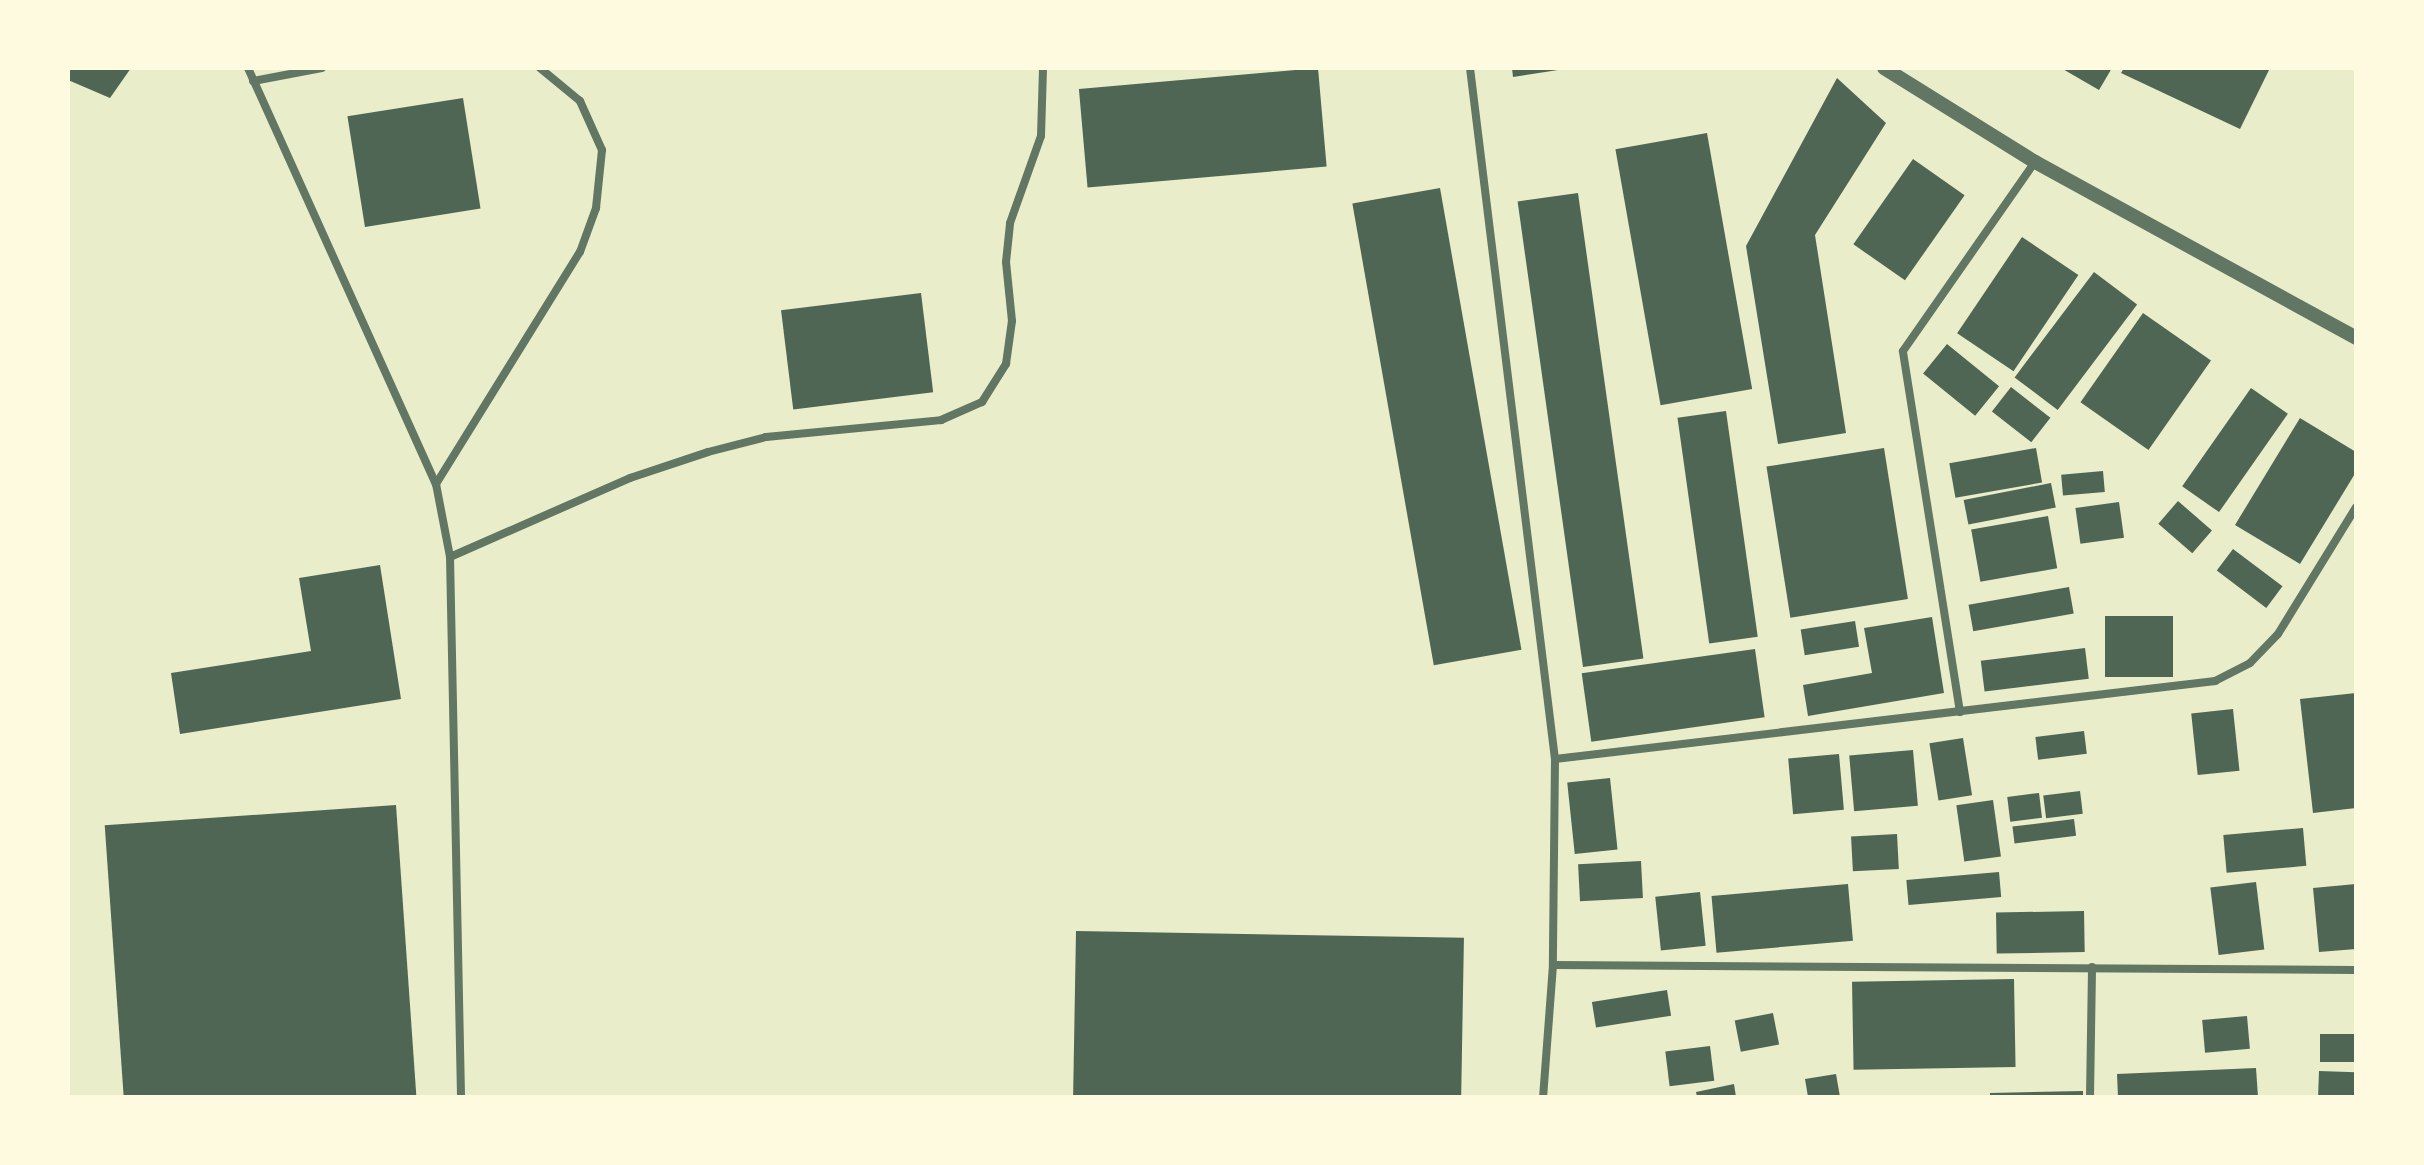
<!DOCTYPE html>
<html>
<head>
<meta charset="utf-8">
<style>
	body { margin:0 }
	#map { position:relative; width:2424px; height:1165px; overflow:hidden; background:#e9edc9; font-family:Montserrat,sans-serif }
	div>[style] { position:absolute }
	.building>* { inset:0; background:#4f6655; transform-origin:0 0 }
	.minor>* { height:8px; margin:-4px; padding:0 4px; transform-origin:4px; border-radius:4px; background:#617663 }
	.tertiary>* { height:14px; margin:-7px; padding:0 7px; transform-origin:7px; border-radius:7px; background:#617663 }
	span { translate:-50% -50%; white-space:nowrap; text-align:center; line-height:1.15; -webkit-text-stroke:8px #fefae0; paint-order:stroke }
	.frame { position:absolute; inset:0; border:70px solid #fefae0; pointer-events:none }
</style>
</head>
<body>
<div id="map">
	<div class="building">
		<i style="clip-path:polygon(68px 68px,131px 68px,110px 98px,68px 80px)"></i>
		<i style="left:1318px;top:68px;width:99px;height:240px;rotate:85deg"></i>
		<i style="clip-path:polygon(1512px 68px,1558px 68px,1558px 70px,1513px 77px)"></i>
		<i style="clip-path:polygon(2061px 68px,2112px 68px,2099px 90px)"></i>
		<i style="clip-path:polygon(2124px 68px,2270px 68px,2240px 129px,2121px 73px)"></i>
		<i style="clip-path:polygon(1837px 78px,1886px 123px,1815px 235px,1846px 433px,1778px 444px,1746px 246px)"></i>
		<i style="left:463px;top:98px;width:112px;height:117px;rotate:81deg"></i>
		<i style="left:1707px;top:133px;width:260px;height:93px;rotate:80deg"></i>
		<i style="left:1913px;top:159px;width:63px;height:104px;rotate:35deg"></i>
		<i style="left:1440px;top:188px;width:469px;height:89px;rotate:80deg"></i>
		<i style="left:1578px;top:193px;width:470px;height:61px;rotate:82deg"></i>
		<i style="left:2022px;top:237px;width:68px;height:116px;rotate:34deg"></i>
		<i style="left:2094px;top:272px;width:54px;height:132px;rotate:37deg"></i>
		<i style="left:921px;top:293px;width:100px;height:141px;rotate:83deg"></i>
		<i style="left:2143px;top:313px;width:83px;height:109px;rotate:35deg"></i>
		<i style="left:1947px;top:344px;width:67px;height:38px;rotate:39deg"></i>
		<i style="left:2011px;top:387px;width:50px;height:31px;rotate:38deg"></i>
		<i style="left:2251px;top:388px;width:45px;height:120px;rotate:35deg"></i>
		<i style="left:1726px;top:411px;width:228px;height:49px;rotate:82deg"></i>
		<i style="clip-path:polygon(2300px 418px,2356px 452px,2356px 472px,2300px 564px,2235px 525px)"></i>
		<i style="left:1884px;top:448px;width:153px;height:119px;rotate:81deg"></i>
		<i style="left:2036px;top:448px;width:35px;height:88px;rotate:80deg"></i>
		<i style="left:2103px;top:471px;width:21px;height:42px;rotate:85deg"></i>
		<i style="left:2051px;top:483px;width:25px;height:89px;rotate:79deg"></i>
		<i style="left:2178px;top:501px;width:45px;height:30px;rotate:41deg"></i>
		<i style="left:2119px;top:502px;width:36px;height:44px;rotate:82deg"></i>
		<i style="left:2048px;top:516px;width:53px;height:78px;rotate:80deg"></i>
		<i style="left:2233px;top:549px;width:62px;height:27px;rotate:37deg"></i>
		<i style="clip-path:polygon(380px 565px,401px 699px,180px 734px,171px 673px,311px 651px,299px 578px)"></i>
		<i style="left:2069px;top:587px;width:27px;height:102px;rotate:80deg"></i>
		<i style="left:2105px;top:616px;width:68px;height:61px"></i>
		<i style="clip-path:polygon(1932px 617px,1944px 693px,1808px 716px,1803px 685px,1872px 673px,1864px 628px)"></i>
		<i style="left:1855px;top:621px;width:26px;height:55px;rotate:81deg"></i>
		<i style="left:2085px;top:648px;width:31px;height:105px;rotate:83deg"></i>
		<i style="left:1755px;top:649px;width:69px;height:175px;rotate:82deg"></i>
		<i style="clip-path:polygon(2356px 693px,2356px 808px,2313px 813px,2300px 699px)"></i>
		<i style="left:2233px;top:709px;width:62px;height:42px;rotate:84deg"></i>
		<i style="left:2084px;top:731px;width:23px;height:49px;rotate:83deg"></i>
		<i style="left:1963px;top:738px;width:58px;height:34px;rotate:81deg"></i>
		<i style="left:1913px;top:750px;width:56px;height:64px;rotate:85deg"></i>
		<i style="left:1839px;top:754px;width:56px;height:51px;rotate:85deg"></i>
		<i style="left:1610px;top:778px;width:72px;height:43px;rotate:84deg"></i>
		<i style="left:2080px;top:791px;width:23px;height:37px;rotate:83deg"></i>
		<i style="left:2039px;top:793px;width:25px;height:32px;rotate:83deg"></i>
		<i style="left:1993px;top:800px;width:57px;height:37px;rotate:82deg"></i>
		<i style="left:396px;top:805px;width:293px;height:292px;rotate:86deg"></i>
		<i style="left:2074px;top:819px;width:17px;height:62px;rotate:83deg"></i>
		<i style="left:2303px;top:828px;width:38px;height:80px;rotate:85deg"></i>
		<i style="left:1897px;top:834px;width:35px;height:46px;rotate:87deg"></i>
		<i style="left:1641px;top:861px;width:37px;height:63px;rotate:87deg"></i>
		<i style="left:1999px;top:872px;width:25px;height:93px;rotate:85deg"></i>
		<i style="left:2256px;top:882px;width:68px;height:46px;rotate:83deg"></i>
		<i style="left:1848px;top:884px;width:57px;height:137px;rotate:85deg"></i>
		<i style="clip-path:polygon(2356px 884px,2356px 949px,2319px 952px,2313px 888px)"></i>
		<i style="left:1700px;top:892px;width:54px;height:45px;rotate:84deg"></i>
		<i style="left:2084px;top:911px;width:41px;height:88px;rotate:89deg"></i>
		<i style="left:1076px;top:931px;width:388px;height:167px;rotate:1deg"></i>
		<i style="left:2014px;top:979px;width:88px;height:162px;rotate:89deg"></i>
		<i style="left:1667px;top:990px;width:26px;height:76px;rotate:81deg"></i>
		<i style="left:1773px;top:1013px;width:32px;height:39px;rotate:79deg"></i>
		<i style="left:2247px;top:1016px;width:33px;height:45px;rotate:85deg"></i>
		<i style="left:2356px;top:1034px;width:28px;height:36px;rotate:90deg"></i>
		<i style="left:1710px;top:1046px;width:35px;height:45px;rotate:83deg"></i>
		<i style="clip-path:polygon(2256px 1068px,2258px 1097px,2118px 1097px,2117px 1074px)"></i>
		<i style="left:2319px;top:1071px;width:37px;height:26px;rotate:2deg"></i>
		<i style="clip-path:polygon(1836px 1074px,1840px 1097px,1808px 1097px,1805px 1079px)"></i>
		<i style="clip-path:polygon(1734px 1084px,1736px 1097px,1697px 1097px,1696px 1092px)"></i>
		<i style="clip-path:polygon(2083px 1091px,2083px 1097px,1990px 1097px,1990px 1093px)"></i>
	</div>
	<div class="minor">
		<i style="left:248px;top:68px;width:457px;rotate:65.7deg"></i>
		<i style="left:436px;top:484px;width:74px;rotate:79.1deg"></i>
		<i style="left:450px;top:557px;width:540px;rotate:88.83deg"></i>
		<i style="left:1470px;top:68px;width:696px;rotate:82.99deg"></i>
		<i style="left:1555px;top:759px;width:206px;rotate:90.6deg"></i>
		<i style="left:1553px;top:965px;width:132px;rotate:94.3deg"></i>
		<i style="left:253px;top:81px;width:70px;rotate:-10.7deg"></i>
		<i style="left:436px;top:484px;width:273px;rotate:-58.2deg"></i>
		<i style="left:580px;top:252px;width:47px;rotate:-70deg"></i>
		<i style="left:596px;top:208px;width:58px;rotate:-84.1deg"></i>
		<i style="left:602px;top:150px;width:54px;rotate:-114.2deg"></i>
		<i style="left:580px;top:101px;width:52px;rotate:-140.5deg"></i>
		<i style="left:450px;top:557px;width:197px;rotate:-23.7deg"></i>
		<i style="left:630px;top:478px;width:82px;rotate:-18.4deg"></i>
		<i style="left:708px;top:452px;width:60px;rotate:-14.5deg"></i>
		<i style="left:766px;top:437px;width:176px;rotate:-5.5deg"></i>
		<i style="left:941px;top:420px;width:45px;rotate:-23.7deg"></i>
		<i style="left:982px;top:402px;width:45px;rotate:-57.7deg"></i>
		<i style="left:1006px;top:364px;width:43px;rotate:-82.1deg"></i>
		<i style="left:1012px;top:321px;width:59px;rotate:-95.8deg"></i>
		<i style="left:1006px;top:262px;width:39px;rotate:-84deg"></i>
		<i style="left:1010px;top:223px;width:92px;rotate:-70.4deg"></i>
		<i style="left:1041px;top:136px;width:68px;rotate:-88.3deg"></i>
		<i style="left:1960px;top:712px;width:365px;rotate:-99deg"></i>
		<i style="left:1903px;top:351px;width:231px;rotate:-55.1deg"></i>
		<i style="left:1555px;top:759px;width:665px;rotate:-6.74deg"></i>
		<i style="left:2215px;top:681px;width:39px;rotate:-27deg"></i>
		<i style="left:2250px;top:663px;width:40px;rotate:-46deg"></i>
		<i style="left:2278px;top:634px;width:149px;rotate:-58.4deg"></i>
		<i style="left:1553px;top:965px;width:803px;rotate:0.36deg"></i>
		<i style="left:2090px;top:1097px;width:130px;rotate:-89.1deg"></i>
	</div>
	<div class="tertiary">
		<i style="left:1884px;top:68px;width:178px;rotate:31.9deg"></i>
		<i style="left:2035px;top:162px;width:366px;rotate:28.7deg"></i>
	</div>
	<div class="frame"></div>
</div>
</body>
</html>
